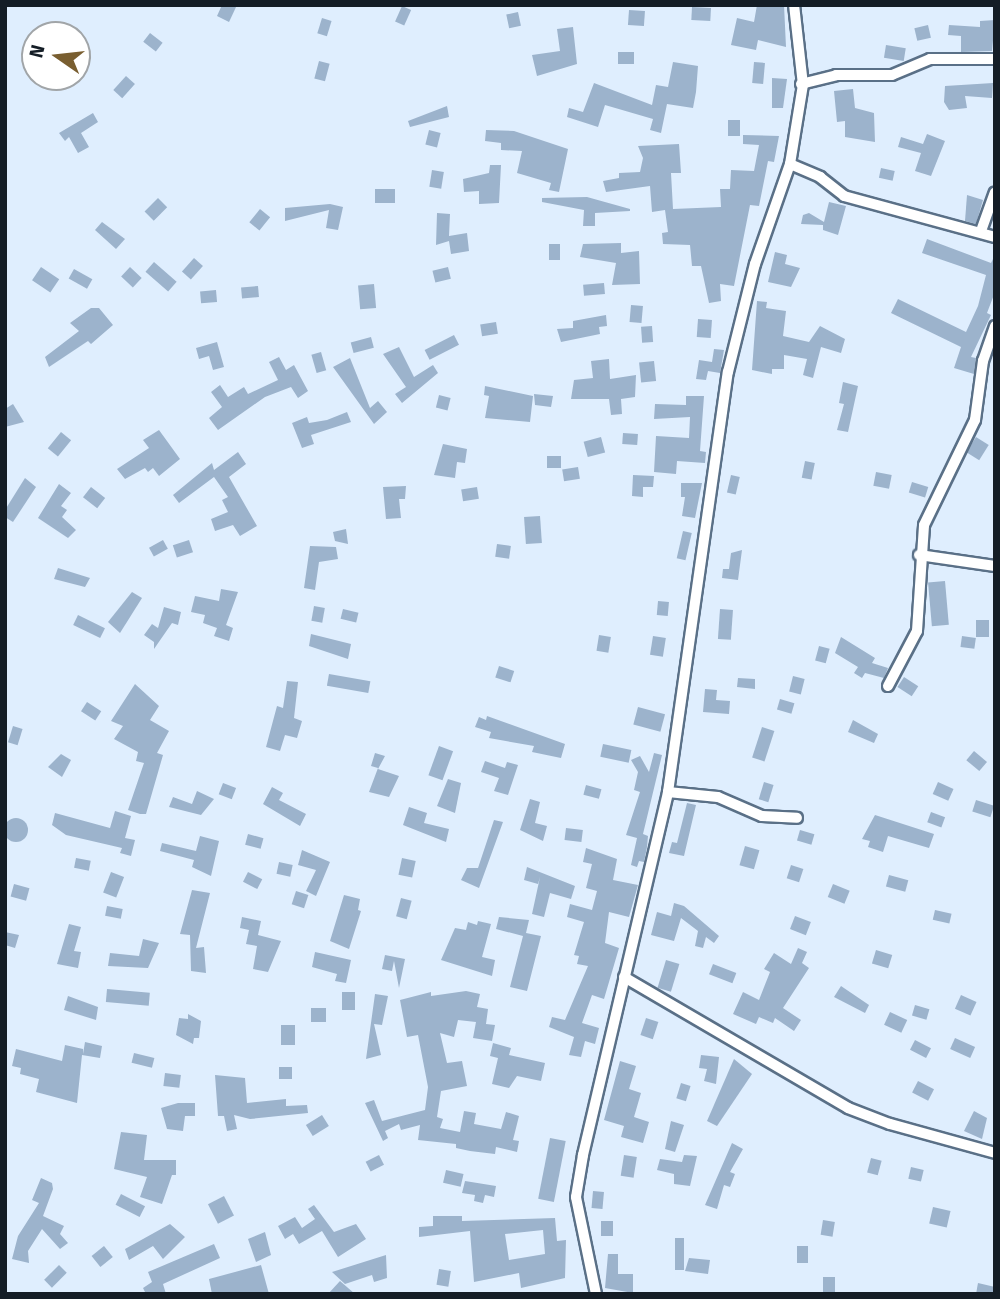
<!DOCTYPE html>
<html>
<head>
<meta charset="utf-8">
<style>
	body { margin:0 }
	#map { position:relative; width:1000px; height:1299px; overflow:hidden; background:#dfeefe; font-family:"Fira Sans",sans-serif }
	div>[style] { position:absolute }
	.building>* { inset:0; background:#9cb3cc; transform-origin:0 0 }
	.round { border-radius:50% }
	.roads { filter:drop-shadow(2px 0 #5a7087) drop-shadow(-2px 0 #5a7087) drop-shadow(0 2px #5a7087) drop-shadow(0 -2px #5a7087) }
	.street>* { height:10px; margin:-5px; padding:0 5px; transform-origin:5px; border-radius:5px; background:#fff }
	span { translate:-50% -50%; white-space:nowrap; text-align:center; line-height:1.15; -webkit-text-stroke:5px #fff; paint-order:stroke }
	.frame { position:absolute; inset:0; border:7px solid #141d26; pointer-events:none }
	.north { position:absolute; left:21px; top:21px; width:70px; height:70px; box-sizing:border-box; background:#fff; border:2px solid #a1a5a8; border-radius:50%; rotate:284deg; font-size:19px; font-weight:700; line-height:28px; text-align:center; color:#141d26 }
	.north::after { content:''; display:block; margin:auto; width:24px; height:32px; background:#795e30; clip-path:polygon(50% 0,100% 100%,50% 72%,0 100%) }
</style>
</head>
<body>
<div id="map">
	<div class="building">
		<i style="clip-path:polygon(222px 5px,237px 5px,229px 22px,217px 16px)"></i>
		<i style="clip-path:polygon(757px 5px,784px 5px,786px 47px,758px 40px,756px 50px,731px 45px,737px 18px,754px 22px)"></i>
		<i style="left:402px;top:6px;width:10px;height:17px;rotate:24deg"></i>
		<i style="left:692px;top:7px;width:19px;height:13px;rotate:3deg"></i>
		<i style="left:629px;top:10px;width:16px;height:15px;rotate:4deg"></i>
		<i style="left:518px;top:12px;width:14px;height:12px;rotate:78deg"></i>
		<i style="left:322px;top:18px;width:10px;height:16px;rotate:17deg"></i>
		<i style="clip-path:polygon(995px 20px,992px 51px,961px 52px,961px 36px,948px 35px,949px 25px,980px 27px,980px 21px)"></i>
		<i style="left:928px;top:25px;width:13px;height:14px;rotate:77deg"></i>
		<i style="clip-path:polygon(573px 27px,577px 64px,537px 76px,532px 55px,560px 51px,557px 29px)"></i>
		<i style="left:150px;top:33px;width:16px;height:11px;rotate:38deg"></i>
		<i style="left:886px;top:45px;width:20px;height:13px;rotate:9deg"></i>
		<i style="left:618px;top:52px;width:16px;height:12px"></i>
		<i style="left:319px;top:61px;width:11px;height:18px;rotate:15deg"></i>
		<i style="clip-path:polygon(673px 62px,698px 66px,696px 92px,693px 108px,667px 104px,661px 133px,650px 130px,653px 119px,605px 105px,598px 127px,567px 117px,569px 108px,583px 112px,594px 83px,652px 105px,656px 85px,668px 87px)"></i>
		<i style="left:754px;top:62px;width:11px;height:21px;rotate:5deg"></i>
		<i style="left:126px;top:76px;width:12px;height:19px;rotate:42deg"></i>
		<i style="clip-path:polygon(772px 78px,787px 79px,783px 108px,772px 108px)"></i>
		<i style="clip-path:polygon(993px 83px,992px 98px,965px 96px,967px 108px,949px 110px,944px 102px,945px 86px)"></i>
		<i style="clip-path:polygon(853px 89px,855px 108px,874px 113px,875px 142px,845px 137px,845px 121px,837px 122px,834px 91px)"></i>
		<i style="clip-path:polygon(447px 106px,449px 117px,410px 127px,408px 121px)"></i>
		<i style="clip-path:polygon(93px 113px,98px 122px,81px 133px,89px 147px,78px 153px,69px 137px,65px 141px,59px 133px)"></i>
		<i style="left:728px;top:120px;width:12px;height:16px"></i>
		<i style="left:429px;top:130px;width:12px;height:15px;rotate:14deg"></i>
		<i style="clip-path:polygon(486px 130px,514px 131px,568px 149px,559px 192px,549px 190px,551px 183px,517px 173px,522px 151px,501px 150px,501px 143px,485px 141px)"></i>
		<i style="clip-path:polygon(927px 134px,945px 141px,931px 176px,915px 171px,921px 153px,898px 147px,901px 137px,923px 144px)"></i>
		<i style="clip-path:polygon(743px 135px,779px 136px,774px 162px,768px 161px,759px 206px,750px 205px,734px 286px,720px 284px,721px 301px,709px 303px,701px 266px,692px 266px,690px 245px,663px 244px,662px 233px,668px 232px,665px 210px,652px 212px,650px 186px,606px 192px,603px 181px,619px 178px,619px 173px,640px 172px,643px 158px,638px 146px,679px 144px,681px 173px,671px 173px,673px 209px,721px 207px,720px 189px,730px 189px,731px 170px,754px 171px,759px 145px,743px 144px)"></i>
		<i style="clip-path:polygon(490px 165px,501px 165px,499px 203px,479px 204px,479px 191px,464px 192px,463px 179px,489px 173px)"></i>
		<i style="left:881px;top:168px;width:14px;height:10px;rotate:12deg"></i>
		<i style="left:432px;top:170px;width:12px;height:17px;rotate:9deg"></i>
		<i style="left:395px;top:189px;width:14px;height:20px;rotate:90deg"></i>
		<i style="clip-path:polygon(967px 195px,983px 200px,976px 224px,965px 221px)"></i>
		<i style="clip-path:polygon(587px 197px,630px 209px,630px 211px,595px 213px,595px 226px,583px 226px,584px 210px,542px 202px,542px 198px)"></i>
		<i style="left:158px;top:198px;width:13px;height:19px;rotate:45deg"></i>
		<i style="clip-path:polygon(829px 202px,846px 206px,838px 235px,823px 230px,823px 225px,801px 224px,803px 215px,809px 213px,824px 222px)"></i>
		<i style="clip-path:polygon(330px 204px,343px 207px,338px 230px,326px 228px,329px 210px,285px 221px,285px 208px)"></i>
		<i style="left:260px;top:209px;width:13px;height:17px;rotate:39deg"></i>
		<i style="clip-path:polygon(437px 213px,450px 214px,449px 236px,467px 233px,469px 251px,451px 254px,449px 241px,436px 245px)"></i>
		<i style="clip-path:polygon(102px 222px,125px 239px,116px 249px,95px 230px)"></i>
		<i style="clip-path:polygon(927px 239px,991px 263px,995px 255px,995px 292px,987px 313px,991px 315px,971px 357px,976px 358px,974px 374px,954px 368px,961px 347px,891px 313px,898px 299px,966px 332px,978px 306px,986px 275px,922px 253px)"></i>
		<i style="clip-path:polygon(621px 243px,621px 253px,639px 251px,640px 284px,612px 285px,616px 263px,580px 257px,583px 244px)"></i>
		<i style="left:549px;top:244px;width:11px;height:16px"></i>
		<i style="clip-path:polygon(775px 252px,787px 255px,785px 264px,800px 268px,791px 287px,768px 282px)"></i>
		<i style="left:194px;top:258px;width:12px;height:18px;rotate:42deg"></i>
		<i style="left:154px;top:262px;width:30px;height:13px;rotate:41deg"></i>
		<i style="left:41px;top:267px;width:22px;height:16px;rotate:34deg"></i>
		<i style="left:130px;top:267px;width:16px;height:13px;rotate:43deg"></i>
		<i style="left:448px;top:267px;width:12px;height:16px;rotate:76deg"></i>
		<i style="left:74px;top:269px;width:21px;height:11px;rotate:29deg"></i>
		<i style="left:604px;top:283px;width:11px;height:21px;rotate:85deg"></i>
		<i style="left:374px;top:284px;width:24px;height:16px;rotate:85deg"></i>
		<i style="left:258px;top:286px;width:11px;height:17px;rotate:85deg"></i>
		<i style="left:216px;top:290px;width:12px;height:16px;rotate:85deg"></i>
		<i style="clip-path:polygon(757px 301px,767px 302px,766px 308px,786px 311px,783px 336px,809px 342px,820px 326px,845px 339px,841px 353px,821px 347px,813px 378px,803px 375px,807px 359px,784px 355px,784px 369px,772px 369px,772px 374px,752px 370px)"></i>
		<i style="left:631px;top:305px;width:12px;height:17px;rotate:5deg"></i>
		<i style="clip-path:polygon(91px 308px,99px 308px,113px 325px,91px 344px,88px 341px,49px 367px,45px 357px,79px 331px,70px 323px)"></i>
		<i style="clip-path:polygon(606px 315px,607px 326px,599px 327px,600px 334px,561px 342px,557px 329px,573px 328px,573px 321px)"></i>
		<i style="left:698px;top:319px;width:14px;height:18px;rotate:4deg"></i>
		<i style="left:496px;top:322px;width:12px;height:16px;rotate:81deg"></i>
		<i style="left:652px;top:326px;width:16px;height:11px;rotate:86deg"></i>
		<i style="left:454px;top:335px;width:11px;height:33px;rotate:63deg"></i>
		<i style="left:371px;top:337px;width:11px;height:21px;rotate:75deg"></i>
		<i style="clip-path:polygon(217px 342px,224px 367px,213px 370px,209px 356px,199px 359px,196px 348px)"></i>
		<i style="clip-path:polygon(399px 347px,414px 377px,433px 365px,438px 373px,402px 403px,395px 394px,406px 387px,383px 354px)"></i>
		<i style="clip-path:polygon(714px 349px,724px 350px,720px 373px,708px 371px,706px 380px,696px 379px,699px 360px,712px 362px)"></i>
		<i style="left:321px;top:352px;width:19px;height:10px;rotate:74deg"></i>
		<i style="clip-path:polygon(279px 357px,286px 370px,294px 365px,308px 391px,298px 398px,291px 387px,265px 397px,218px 430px,209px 418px,222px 407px,211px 392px,220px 385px,228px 397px,244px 387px,248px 394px,278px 380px,269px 362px)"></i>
		<i style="clip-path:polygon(350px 358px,370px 408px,378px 401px,387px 412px,374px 424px,333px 367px)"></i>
		<i style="clip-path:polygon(609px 359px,610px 379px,636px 375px,635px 397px,621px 399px,622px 414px,611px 415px,609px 399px,571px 399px,574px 380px,593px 378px,591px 361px)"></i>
		<i style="left:654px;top:361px;width:20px;height:15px;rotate:84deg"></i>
		<i style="clip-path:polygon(843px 382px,858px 386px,848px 432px,837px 430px,844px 404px,839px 403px)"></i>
		<i style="clip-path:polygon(485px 386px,533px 396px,530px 422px,485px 418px,489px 396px,484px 395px)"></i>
		<i style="clip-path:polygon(534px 394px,553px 396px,551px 407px,535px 405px)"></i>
		<i style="left:439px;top:395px;width:12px;height:13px;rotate:14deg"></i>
		<i style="clip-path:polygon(686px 396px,704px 396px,700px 451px,706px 452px,705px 463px,677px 461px,676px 474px,654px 472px,656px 436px,689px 438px,690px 417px,654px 419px,655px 404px,686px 405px)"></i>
		<i style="clip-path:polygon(13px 404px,24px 422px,5px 427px,5px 409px)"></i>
		<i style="clip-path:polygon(347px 412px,351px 422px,311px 435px,314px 444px,302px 448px,292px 423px,307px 417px,309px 423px,327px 420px)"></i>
		<i style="clip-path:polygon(159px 430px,180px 459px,159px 476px,153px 468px,148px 472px,145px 468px,125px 479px,117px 469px,149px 448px,143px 440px)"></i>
		<i style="left:61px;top:432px;width:13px;height:21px;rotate:39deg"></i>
		<i style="left:623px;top:433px;width:15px;height:11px;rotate:4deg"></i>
		<i style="left:601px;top:437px;width:16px;height:18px;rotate:75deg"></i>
		<i style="left:976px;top:437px;width:15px;height:18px;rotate:32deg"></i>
		<i style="clip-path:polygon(443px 444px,467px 449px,465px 463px,457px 462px,455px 478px,434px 475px)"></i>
		<i style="clip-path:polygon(238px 452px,246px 464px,229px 477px,257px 526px,240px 536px,233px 525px,215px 531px,211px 519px,228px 512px,222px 500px,228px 497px,214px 477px,179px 503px,173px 495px,212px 463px,214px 470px)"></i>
		<i style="left:547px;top:456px;width:14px;height:12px"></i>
		<i style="left:805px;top:461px;width:10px;height:17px;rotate:11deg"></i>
		<i style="left:578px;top:467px;width:12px;height:16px;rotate:81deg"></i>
		<i style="left:876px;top:472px;width:16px;height:14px;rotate:11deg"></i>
		<i style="clip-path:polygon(633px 475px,654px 476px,653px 487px,643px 487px,643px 497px,632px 496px)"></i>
		<i style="left:731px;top:475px;width:9px;height:18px;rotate:13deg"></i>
		<i style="clip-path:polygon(25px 478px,36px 487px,13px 522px,5px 517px,5px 510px)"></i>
		<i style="left:912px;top:482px;width:17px;height:11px;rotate:17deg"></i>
		<i style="clip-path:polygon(681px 483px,702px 483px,695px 518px,682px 516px,685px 497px,681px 497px)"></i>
		<i style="clip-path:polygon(59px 484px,71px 493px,61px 506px,67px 510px,62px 517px,76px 530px,68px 538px,38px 518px)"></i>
		<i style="clip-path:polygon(406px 486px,405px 499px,399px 499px,401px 518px,386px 519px,383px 487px)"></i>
		<i style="left:91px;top:487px;width:18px;height:13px;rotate:38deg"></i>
		<i style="left:477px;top:487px;width:12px;height:16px;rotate:81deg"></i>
		<i style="left:540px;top:516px;width:27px;height:16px;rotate:86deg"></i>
		<i style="clip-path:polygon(346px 529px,348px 544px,335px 541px,333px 532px)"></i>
		<i style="left:683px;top:531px;width:9px;height:28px;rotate:13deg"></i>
		<i style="left:163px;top:540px;width:10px;height:16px;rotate:61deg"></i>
		<i style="left:189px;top:540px;width:13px;height:17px;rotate:72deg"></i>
		<i style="left:497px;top:544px;width:14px;height:13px;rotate:8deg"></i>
		<i style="clip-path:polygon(310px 546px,336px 547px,338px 559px,319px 562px,315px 590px,304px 588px)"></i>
		<i style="clip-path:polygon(742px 550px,738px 580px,722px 578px,723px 569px,729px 569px,731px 553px)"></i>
		<i style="clip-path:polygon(58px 568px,90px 578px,85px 587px,54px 579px)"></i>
		<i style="left:945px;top:581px;width:44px;height:17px;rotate:85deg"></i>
		<i style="clip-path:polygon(221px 589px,238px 592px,226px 625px,233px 628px,229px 641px,214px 636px,217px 628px,203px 623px,205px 615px,191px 612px,195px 596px,219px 601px)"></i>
		<i style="clip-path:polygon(132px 592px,142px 598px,120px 633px,108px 622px)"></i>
		<i style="left:658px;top:601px;width:11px;height:14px;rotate:5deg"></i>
		<i style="left:314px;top:606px;width:11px;height:15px;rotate:10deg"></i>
		<i style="clip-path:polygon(164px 607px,181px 612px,178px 625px,172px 623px,154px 649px,154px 642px,144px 635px,152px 624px,158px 628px)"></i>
		<i style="left:343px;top:609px;width:16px;height:10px;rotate:14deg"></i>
		<i style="left:720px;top:609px;width:13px;height:30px;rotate:4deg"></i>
		<i style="left:78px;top:615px;width:30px;height:11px;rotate:26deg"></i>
		<i style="left:976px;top:620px;width:13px;height:17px"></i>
		<i style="clip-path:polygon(311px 634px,351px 644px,348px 659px,309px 646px)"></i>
		<i style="left:599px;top:635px;width:12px;height:16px;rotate:9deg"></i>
		<i style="left:653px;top:636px;width:13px;height:19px;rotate:9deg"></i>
		<i style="left:962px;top:636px;width:14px;height:11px;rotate:8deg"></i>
		<i style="clip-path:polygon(841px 637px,875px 658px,872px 663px,888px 668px,884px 678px,865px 673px,862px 678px,854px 673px,858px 667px,835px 653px)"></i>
		<i style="left:819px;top:646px;width:11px;height:15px;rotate:15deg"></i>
		<i style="left:499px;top:666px;width:16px;height:12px;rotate:18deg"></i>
		<i style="left:329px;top:674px;width:42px;height:12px;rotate:10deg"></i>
		<i style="left:793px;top:676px;width:12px;height:16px;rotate:14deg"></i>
		<i style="left:904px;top:677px;width:17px;height:12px;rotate:33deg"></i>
		<i style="clip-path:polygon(738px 678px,755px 679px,755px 689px,737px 687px)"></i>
		<i style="clip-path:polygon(287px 681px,298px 682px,294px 718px,302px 721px,297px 738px,285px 735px,280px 751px,266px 747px,277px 706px,283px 708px)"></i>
		<i style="clip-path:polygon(135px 684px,159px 706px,150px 720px,169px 731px,157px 753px,163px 755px,146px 814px,140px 814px,128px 810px,144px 763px,136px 761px,138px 752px,114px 739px,123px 726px,111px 721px)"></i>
		<i style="clip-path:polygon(705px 689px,717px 690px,716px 700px,730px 701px,729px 714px,703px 712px)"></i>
		<i style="left:780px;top:699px;width:15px;height:11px;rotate:16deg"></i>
		<i style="left:87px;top:702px;width:17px;height:11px;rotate:33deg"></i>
		<i style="left:638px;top:707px;width:28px;height:18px;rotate:15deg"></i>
		<i style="clip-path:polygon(487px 716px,565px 744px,561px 758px,532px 752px,534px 746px,489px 738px,491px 732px,475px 727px,479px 717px,486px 720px)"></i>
		<i style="clip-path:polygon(853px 720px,878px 734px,874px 743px,848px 732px)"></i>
		<i style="left:13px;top:726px;width:10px;height:17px;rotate:17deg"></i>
		<i style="left:762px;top:727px;width:13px;height:32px;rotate:18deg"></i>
		<i style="left:603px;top:744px;width:29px;height:13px;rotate:12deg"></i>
		<i style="left:439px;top:746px;width:15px;height:31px;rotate:20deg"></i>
		<i style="left:974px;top:751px;width:17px;height:12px;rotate:40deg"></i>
		<i style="clip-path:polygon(375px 753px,385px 756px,378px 769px,399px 776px,389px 797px,369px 792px,378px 768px,371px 766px)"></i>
		<i style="clip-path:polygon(654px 753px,662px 755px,643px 834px,648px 836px,647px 847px,644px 862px,639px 861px,637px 867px,631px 865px,637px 838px,626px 835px,640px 792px,634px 790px,638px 772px,631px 760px,640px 756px,649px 772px)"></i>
		<i style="clip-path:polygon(61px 754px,71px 760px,62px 777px,48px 767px)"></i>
		<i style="clip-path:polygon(485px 761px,505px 768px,507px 762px,518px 765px,508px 795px,494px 791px,499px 778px,481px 772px)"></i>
		<i style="clip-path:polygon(448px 779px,461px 783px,455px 813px,437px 806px)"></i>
		<i style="left:764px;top:782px;width:10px;height:18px;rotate:17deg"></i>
		<i style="left:938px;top:782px;width:17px;height:13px;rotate:24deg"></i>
		<i style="left:223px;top:783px;width:14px;height:12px;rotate:21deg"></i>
		<i style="left:586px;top:785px;width:16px;height:10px;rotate:15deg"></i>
		<i style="clip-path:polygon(272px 787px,283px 793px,279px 800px,306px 814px,300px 826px,263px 804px)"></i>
		<i style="clip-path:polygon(197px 791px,214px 799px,201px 815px,169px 807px,173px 797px,192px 804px)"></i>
		<i style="clip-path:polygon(530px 799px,540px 802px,535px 823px,547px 826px,543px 841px,520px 830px)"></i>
		<i style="left:976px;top:800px;width:19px;height:12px;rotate:18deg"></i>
		<i style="clip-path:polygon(687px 803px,696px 805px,684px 856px,669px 853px,672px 842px,677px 843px)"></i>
		<i style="clip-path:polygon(409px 807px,427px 813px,424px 823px,449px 829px,446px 842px,403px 825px)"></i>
		<i style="clip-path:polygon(115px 811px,131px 816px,125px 838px,135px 840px,131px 856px,120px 853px,122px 848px,66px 835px,52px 825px,55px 813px,110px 828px)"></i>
		<i style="left:931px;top:812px;width:15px;height:11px;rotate:20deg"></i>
		<i style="clip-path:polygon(875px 815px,934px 834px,929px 848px,888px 836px,883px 852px,868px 847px,870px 841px,862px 839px)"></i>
		<i class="round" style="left:4px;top:818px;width:24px;height:24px"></i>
		<i style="clip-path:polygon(494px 820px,503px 822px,479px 888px,461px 880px,467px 868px,478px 868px)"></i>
		<i style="left:566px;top:828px;width:17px;height:12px;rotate:7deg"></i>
		<i style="left:800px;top:830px;width:15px;height:11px;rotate:16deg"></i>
		<i style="left:248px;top:834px;width:16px;height:11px;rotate:15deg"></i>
		<i style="clip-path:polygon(200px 836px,219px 841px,211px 876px,192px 867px,194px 860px,160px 851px,162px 843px,196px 851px)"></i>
		<i style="left:745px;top:846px;width:15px;height:20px;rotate:16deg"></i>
		<i style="clip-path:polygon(586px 848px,617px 859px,613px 880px,638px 885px,629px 917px,609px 912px,605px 943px,619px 948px,604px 999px,592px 995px,582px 1023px,599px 1028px,595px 1044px,585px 1041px,581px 1057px,569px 1055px,574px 1037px,549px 1027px,552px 1017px,565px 1020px,588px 966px,577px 964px,579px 956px,574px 955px,584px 922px,567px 917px,570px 904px,592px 910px,597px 891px,586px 888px,592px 864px,583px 862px)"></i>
		<i style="clip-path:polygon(302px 850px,330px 862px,316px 896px,306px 891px,316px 870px,298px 865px)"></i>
		<i style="left:76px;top:858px;width:15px;height:10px;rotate:11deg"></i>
		<i style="left:402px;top:858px;width:14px;height:17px;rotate:12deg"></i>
		<i style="left:279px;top:862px;width:14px;height:12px;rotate:12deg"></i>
		<i style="left:791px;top:865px;width:13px;height:14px;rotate:18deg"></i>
		<i style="clip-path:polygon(527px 867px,575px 886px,571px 899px,550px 893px,544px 917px,532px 914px,540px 877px,538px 884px,524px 880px)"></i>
		<i style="left:111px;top:872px;width:14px;height:22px;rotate:21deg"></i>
		<i style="left:248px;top:872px;width:16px;height:11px;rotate:27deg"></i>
		<i style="left:889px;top:875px;width:20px;height:12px;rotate:15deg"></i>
		<i style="left:14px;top:884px;width:16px;height:13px;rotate:15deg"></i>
		<i style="left:833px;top:884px;width:18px;height:14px;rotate:22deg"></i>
		<i style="clip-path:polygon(192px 890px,210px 893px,196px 948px,204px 947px,206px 973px,191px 971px,190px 935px,180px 934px)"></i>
		<i style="left:296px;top:891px;width:13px;height:14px;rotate:18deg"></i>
		<i style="clip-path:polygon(344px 895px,360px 899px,358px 910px,361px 911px,349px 949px,330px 941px)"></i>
		<i style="left:401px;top:898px;width:11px;height:19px;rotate:15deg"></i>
		<i style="clip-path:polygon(674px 903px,684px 906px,719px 936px,714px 943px,706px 937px,703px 948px,695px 946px,698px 931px,681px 918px,674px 941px,651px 935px,657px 912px,671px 916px)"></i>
		<i style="left:107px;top:906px;width:16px;height:10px;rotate:11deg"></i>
		<i style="left:935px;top:910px;width:17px;height:10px;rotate:13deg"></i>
		<i style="left:795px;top:916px;width:17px;height:14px;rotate:21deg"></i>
		<i style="clip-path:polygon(242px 917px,261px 921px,258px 935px,281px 941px,268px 972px,253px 969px,257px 946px,246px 944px,249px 930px,240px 928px)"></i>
		<i style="clip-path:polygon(499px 917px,529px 920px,526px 933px,541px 936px,527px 991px,510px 987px,523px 936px,496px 929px)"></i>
		<i style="clip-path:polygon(478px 921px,491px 924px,482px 957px,495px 960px,492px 976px,441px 960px,455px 928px,466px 930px,468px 922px,477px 925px)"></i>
		<i style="clip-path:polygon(69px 924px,81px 927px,74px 951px,81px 952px,78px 968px,57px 964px)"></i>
		<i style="clip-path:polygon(5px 932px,19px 935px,15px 948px,5px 945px)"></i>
		<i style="clip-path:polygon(143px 939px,159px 943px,148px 968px,108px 966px,110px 953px,139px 956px)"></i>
		<i style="clip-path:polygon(798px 948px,807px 952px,802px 963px,809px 968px,783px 1008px,801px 1020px,794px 1031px,775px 1018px,773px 1023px,759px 1017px,756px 1024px,733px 1014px,743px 992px,759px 1000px,770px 972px,764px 969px,774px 953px,791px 964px)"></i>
		<i style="left:876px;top:950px;width:17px;height:14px;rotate:17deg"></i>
		<i style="clip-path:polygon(315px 952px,351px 960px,346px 983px,335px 981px,337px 974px,312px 967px)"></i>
		<i style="clip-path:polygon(385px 955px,405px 959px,399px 988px,394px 961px,392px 971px,382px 969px)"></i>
		<i style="left:666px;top:960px;width:14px;height:29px;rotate:17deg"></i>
		<i style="left:713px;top:964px;width:25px;height:11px;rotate:21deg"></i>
		<i style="clip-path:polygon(841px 986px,869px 1005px,865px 1013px,834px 997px)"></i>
		<i style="left:107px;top:989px;width:43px;height:13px;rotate:5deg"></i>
		<i style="clip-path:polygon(466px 991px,480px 994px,477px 1007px,488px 1009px,486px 1024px,495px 1025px,492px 1041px,473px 1038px,476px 1022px,458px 1020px,454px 1037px,440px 1033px,447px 1063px,462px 1061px,467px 1086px,441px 1091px,437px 1117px,443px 1119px,440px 1128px,460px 1132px,464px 1111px,476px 1113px,474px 1124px,501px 1129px,506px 1112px,519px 1116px,513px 1140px,519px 1141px,517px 1152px,496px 1147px,495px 1154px,470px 1151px,456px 1148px,456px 1144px,418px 1140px,420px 1125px,401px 1130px,399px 1124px,385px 1131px,388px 1138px,383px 1141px,365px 1103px,374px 1100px,382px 1121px,425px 1110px,428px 1087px,418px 1035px,407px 1037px,400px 1000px,431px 992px,431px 996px)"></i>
		<i style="left:342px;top:992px;width:13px;height:18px"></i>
		<i style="clip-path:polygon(375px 994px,388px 996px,382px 1025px,374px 1024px,381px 1055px,366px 1059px)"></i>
		<i style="left:961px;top:995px;width:17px;height:15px;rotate:24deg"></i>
		<i style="clip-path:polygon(68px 996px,98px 1007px,96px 1020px,64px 1010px)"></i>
		<i style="left:915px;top:1005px;width:15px;height:11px;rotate:16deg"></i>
		<i style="left:311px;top:1008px;width:15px;height:14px"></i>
		<i style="left:890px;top:1012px;width:19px;height:14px;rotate:25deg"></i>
		<i style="clip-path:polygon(188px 1014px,201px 1021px,199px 1038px,194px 1038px,193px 1044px,176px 1035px,179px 1018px,188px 1019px)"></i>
		<i style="left:646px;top:1018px;width:13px;height:18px;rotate:18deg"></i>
		<i style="left:295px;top:1025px;width:20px;height:14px;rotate:90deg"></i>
		<i style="left:955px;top:1038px;width:22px;height:12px;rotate:24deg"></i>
		<i style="left:915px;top:1040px;width:18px;height:11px;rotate:27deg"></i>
		<i style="clip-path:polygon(85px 1042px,102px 1046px,100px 1058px,82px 1055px,77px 1103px,36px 1092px,39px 1079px,20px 1074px,21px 1068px,12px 1066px,16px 1049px,62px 1061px,65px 1045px,83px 1049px,83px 1054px)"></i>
		<i style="clip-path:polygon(493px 1043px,511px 1048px,509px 1055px,545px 1063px,541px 1081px,517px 1076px,509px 1088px,492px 1084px,498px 1058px,490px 1056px)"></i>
		<i style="left:134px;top:1053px;width:21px;height:10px;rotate:14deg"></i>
		<i style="clip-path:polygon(701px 1055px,719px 1057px,716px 1084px,704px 1081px,707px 1069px,699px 1068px)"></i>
		<i style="clip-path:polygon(734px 1059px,752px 1074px,717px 1126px,707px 1121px)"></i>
		<i style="clip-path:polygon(620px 1061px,636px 1066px,629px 1089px,641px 1093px,634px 1117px,649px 1122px,643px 1143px,621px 1137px,624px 1126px,604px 1120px)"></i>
		<i style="left:292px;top:1067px;width:12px;height:13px;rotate:90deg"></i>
		<i style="left:165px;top:1073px;width:16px;height:13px;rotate:7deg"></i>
		<i style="clip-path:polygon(215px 1075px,245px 1078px,247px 1103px,286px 1099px,286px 1106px,307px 1105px,308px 1113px,250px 1119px,234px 1115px,237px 1129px,227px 1131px,224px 1116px,218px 1116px)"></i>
		<i style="left:918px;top:1081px;width:18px;height:13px;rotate:27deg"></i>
		<i style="left:681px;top:1083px;width:10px;height:16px;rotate:17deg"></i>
		<i style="clip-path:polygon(178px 1103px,195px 1103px,195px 1116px,185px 1116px,183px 1131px,167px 1129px,161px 1108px)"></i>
		<i style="clip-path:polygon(974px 1111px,987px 1118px,982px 1139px,964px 1131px)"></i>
		<i style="left:322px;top:1115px;width:13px;height:19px;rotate:58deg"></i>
		<i style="clip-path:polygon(671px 1121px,684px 1125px,675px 1152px,665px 1149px)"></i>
		<i style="clip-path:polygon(121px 1132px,147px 1135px,144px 1160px,176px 1160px,176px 1175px,172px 1175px,162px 1204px,140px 1197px,147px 1177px,114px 1169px)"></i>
		<i style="left:550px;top:1138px;width:16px;height:62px;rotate:11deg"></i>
		<i style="clip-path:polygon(732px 1143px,743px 1149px,730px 1172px,735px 1174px,730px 1187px,724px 1185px,717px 1209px,705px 1205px)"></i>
		<i style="left:379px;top:1155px;width:11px;height:15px;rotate:63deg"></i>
		<i style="left:624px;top:1155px;width:13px;height:21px;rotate:9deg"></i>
		<i style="clip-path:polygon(684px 1155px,697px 1156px,690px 1186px,674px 1184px,674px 1174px,657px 1170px,660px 1159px,682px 1162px)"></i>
		<i style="left:871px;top:1158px;width:11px;height:15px;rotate:15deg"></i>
		<i style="left:911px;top:1167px;width:13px;height:12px;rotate:13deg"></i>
		<i style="left:446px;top:1170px;width:18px;height:13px;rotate:13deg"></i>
		<i style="clip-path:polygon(41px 1178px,52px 1183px,53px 1189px,43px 1216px,64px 1226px,60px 1234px,68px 1243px,60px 1249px,42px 1229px,28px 1251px,29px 1263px,12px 1259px,18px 1236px,39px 1203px,32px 1200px)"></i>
		<i style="clip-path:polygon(465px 1181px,496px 1186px,494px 1197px,485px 1195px,483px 1203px,474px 1201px,475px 1195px,462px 1193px)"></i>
		<i style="left:593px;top:1191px;width:11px;height:17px;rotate:5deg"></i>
		<i style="left:121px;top:1194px;width:27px;height:12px;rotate:27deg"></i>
		<i style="left:224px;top:1196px;width:22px;height:18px;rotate:63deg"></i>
		<i style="clip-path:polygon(314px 1205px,334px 1232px,356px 1224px,366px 1239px,338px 1257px,322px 1231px,299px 1244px,293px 1234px,285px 1239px,278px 1226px,295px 1217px,302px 1228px,315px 1219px,308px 1209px)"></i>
		<i style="left:933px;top:1207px;width:18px;height:17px;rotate:13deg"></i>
		<i style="clip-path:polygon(evenodd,433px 1216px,462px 1216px,462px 1221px,555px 1218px,557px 1241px,566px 1240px,565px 1278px,521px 1288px,519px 1273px,474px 1282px,470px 1231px,419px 1237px,419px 1227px,433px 1226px,433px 1216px,543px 1230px,545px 1254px,509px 1260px,505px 1234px,543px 1230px)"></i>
		<i style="left:823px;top:1220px;width:12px;height:15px;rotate:9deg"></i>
		<i style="left:601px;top:1221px;width:12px;height:15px"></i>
		<i style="clip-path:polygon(170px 1224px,185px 1237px,163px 1259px,153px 1246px,129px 1260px,125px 1249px)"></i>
		<i style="clip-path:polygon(265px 1232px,271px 1255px,256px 1262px,248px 1239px)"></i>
		<i style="left:675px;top:1238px;width:9px;height:32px"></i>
		<i style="clip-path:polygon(214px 1244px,220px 1258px,163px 1284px,166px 1294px,146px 1294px,143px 1288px,152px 1282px,148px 1272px)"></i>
		<i style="left:104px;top:1246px;width:14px;height:16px;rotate:51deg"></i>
		<i style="left:797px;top:1246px;width:11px;height:17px"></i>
		<i style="clip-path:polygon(608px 1254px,618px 1254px,618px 1274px,633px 1274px,633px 1293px,605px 1288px)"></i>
		<i style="clip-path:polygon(386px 1255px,387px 1278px,374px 1282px,372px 1275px,345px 1284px,332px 1272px)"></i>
		<i style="clip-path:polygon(689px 1258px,710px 1260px,708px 1274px,685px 1271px)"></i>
		<i style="left:59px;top:1265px;width:11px;height:21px;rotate:45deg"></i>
		<i style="clip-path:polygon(261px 1265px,269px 1294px,212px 1294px,209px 1279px)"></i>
		<i style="left:439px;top:1269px;width:12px;height:16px;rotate:9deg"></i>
		<i style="left:823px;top:1277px;width:12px;height:17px"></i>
		<i style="clip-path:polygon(340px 1281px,355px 1294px,328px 1294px)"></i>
		<i style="clip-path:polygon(978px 1283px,995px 1287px,995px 1294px,976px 1294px)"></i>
	</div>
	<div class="roads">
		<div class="street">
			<i style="left:801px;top:84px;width:36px;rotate:-14deg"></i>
			<i style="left:836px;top:75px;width:56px"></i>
			<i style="left:892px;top:75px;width:41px;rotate:-22.8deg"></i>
			<i style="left:930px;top:59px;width:65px"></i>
			<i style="left:790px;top:164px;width:33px;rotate:23deg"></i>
			<i style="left:820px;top:177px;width:31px;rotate:38deg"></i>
			<i style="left:844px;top:196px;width:156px;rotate:15.2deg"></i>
			<i style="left:981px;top:231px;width:41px;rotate:-70.3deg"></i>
			<i style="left:919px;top:555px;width:77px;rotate:8.2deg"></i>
			<i style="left:888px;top:686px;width:62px;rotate:-62.2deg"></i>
			<i style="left:917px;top:631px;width:106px;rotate:-86.2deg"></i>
			<i style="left:924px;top:525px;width:117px;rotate:-64.1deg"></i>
			<i style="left:975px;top:420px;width:60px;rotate:-82.3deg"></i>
			<i style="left:983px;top:361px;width:37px;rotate:-71deg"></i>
			<i style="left:668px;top:792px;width:50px;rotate:5.7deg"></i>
			<i style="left:718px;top:797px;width:48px;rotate:23.4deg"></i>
			<i style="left:762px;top:816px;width:35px;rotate:3deg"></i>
			<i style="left:624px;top:977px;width:259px;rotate:30.3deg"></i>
			<i style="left:848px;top:1108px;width:45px;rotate:20.9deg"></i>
			<i style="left:890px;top:1124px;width:109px;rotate:15.4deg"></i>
			<i style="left:596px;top:1294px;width:99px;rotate:-101.7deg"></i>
			<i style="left:576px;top:1197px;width:43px;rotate:-80.5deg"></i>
			<i style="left:583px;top:1155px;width:373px;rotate:-76.8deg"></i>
			<i style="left:668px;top:792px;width:424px;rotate:-81.9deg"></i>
			<i style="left:728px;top:372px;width:111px;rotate:-76deg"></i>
			<i style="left:755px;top:264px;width:106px;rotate:-70.7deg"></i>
			<i style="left:790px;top:164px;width:80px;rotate:-80.7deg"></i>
			<i style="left:803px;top:85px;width:81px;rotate:-96.4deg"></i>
		</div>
	</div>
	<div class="frame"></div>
	<div class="north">N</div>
</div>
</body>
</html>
